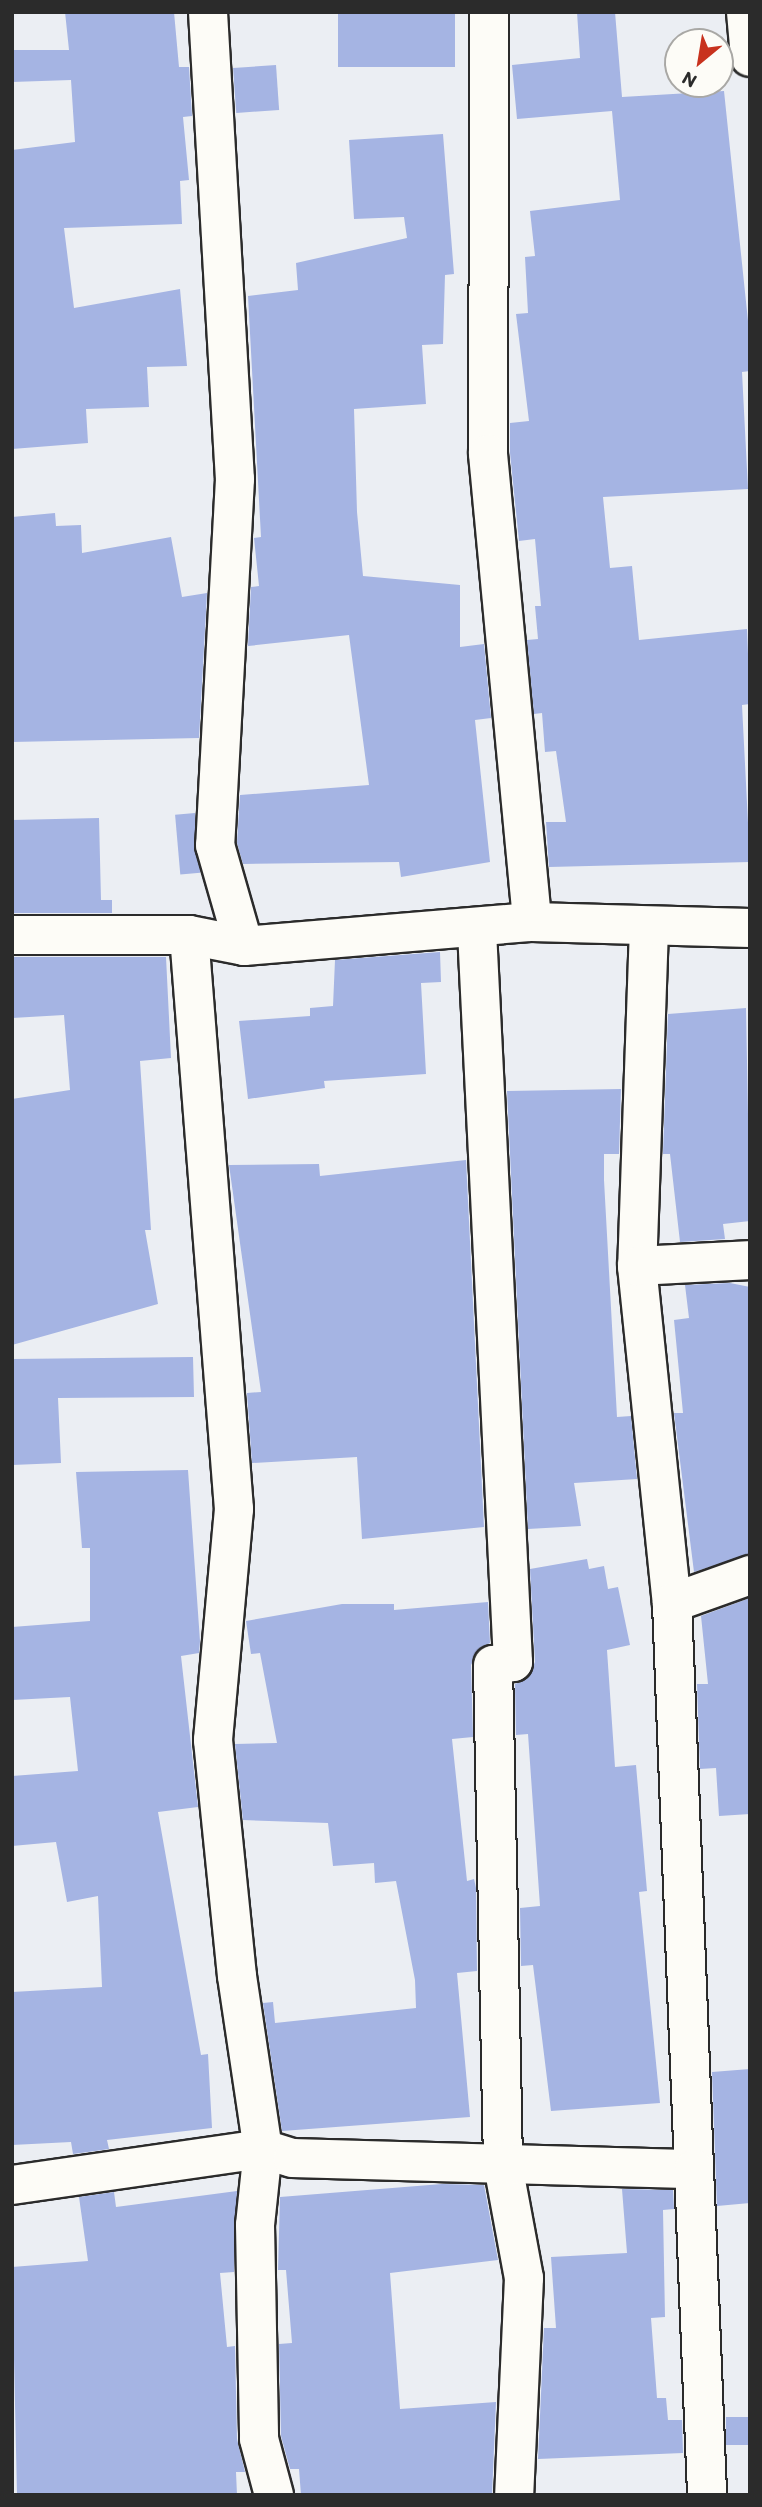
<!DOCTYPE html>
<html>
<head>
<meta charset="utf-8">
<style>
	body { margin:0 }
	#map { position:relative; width:762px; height:2507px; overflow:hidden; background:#ebeef3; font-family:Itim,sans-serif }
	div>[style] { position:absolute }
	.building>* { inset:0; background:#a5b4e3; transform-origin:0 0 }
	.roads { filter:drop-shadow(2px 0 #2b2b2b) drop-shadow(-2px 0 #2b2b2b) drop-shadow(0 2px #2b2b2b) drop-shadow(0 -2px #2b2b2b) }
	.minor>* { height:38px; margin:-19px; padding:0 19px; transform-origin:19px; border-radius:19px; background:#fdfcf7 }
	span { translate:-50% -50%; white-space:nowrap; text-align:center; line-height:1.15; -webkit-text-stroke:5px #fdfcf7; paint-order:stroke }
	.frame { position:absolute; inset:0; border:14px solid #2b2b2b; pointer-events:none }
	.north { position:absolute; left:664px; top:28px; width:70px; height:70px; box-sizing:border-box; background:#fdfcf7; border:2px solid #a9a8a5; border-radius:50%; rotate:210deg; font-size:19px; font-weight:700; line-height:28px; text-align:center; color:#2b2b2b }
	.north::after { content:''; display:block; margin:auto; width:24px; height:32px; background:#c8321e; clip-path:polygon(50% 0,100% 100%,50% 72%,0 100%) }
</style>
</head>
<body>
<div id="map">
	<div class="building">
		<i style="clip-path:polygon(65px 12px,174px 12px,179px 67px,189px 67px,192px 116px,183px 117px,189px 180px,180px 181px,182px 224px,64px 228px,74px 308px,180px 289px,187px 366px,147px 367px,149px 407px,86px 409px,88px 443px,12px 449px,12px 150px,75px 142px,71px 80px,12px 82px,12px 50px,69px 50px)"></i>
		<i style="left:338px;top:12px;width:117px;height:55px"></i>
		<i style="clip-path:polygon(577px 12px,615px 12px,622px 97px,724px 91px,750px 340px,750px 371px,742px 372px,748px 489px,603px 497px,610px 568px,632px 566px,639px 640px,747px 629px,750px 704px,742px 705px,750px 862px,549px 867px,546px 822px,566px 822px,556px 751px,545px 752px,542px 713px,534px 714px,527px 640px,538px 639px,535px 606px,541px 606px,535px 539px,519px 541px,510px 453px,510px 423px,529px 421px,516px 314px,528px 313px,525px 257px,535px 256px,530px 211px,620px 200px,612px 111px,517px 119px,512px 65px,580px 58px)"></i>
		<i style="left:276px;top:65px;width:45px;height:43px;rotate:86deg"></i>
		<i style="clip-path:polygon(443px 134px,454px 274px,445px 275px,443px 344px,422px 345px,426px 404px,354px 409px,357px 512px,363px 576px,460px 585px,460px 647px,484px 644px,491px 718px,475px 720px,490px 862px,401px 877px,399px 862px,243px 864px,237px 843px,240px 795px,369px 785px,349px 635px,248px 646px,251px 587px,259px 586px,254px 538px,261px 537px,248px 296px,298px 290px,296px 263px,407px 238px,404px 217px,354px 219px,349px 140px)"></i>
		<i style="clip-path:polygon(55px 513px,56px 526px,81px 525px,82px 553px,171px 537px,182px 597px,207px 593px,199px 738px,12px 742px,12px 517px)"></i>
		<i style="left:195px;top:813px;width:60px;height:20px;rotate:85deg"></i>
		<i style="clip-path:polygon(99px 818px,101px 900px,112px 900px,112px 913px,12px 913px,12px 820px)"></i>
		<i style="clip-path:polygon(440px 952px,441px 982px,421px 983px,426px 1074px,324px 1081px,325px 1088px,248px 1099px,239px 1021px,310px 1016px,310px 1008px,333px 1006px,335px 960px)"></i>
		<i style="clip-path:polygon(12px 957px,166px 957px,171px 1058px,140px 1061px,151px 1230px,145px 1230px,158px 1304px,12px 1345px,12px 1099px,70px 1090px,64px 1015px,12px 1018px)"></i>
		<i style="clip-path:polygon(746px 1008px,750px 1221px,723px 1224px,725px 1239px,680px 1242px,670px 1154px,663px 1154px,668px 1014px)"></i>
		<i style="clip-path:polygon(621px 1089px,619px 1154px,604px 1154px,604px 1180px,617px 1417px,631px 1416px,637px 1479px,574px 1483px,581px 1526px,528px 1529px,507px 1091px)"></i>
		<i style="clip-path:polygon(466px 1160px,484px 1527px,362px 1539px,357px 1457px,252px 1463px,247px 1393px,261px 1392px,229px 1165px,319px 1164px,320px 1176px)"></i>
		<i style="clip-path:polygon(730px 1283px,750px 1287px,750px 1554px,694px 1572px,674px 1413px,683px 1413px,674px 1320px,689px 1318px,685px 1285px)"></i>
		<i style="clip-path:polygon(193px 1357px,194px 1397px,58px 1398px,61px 1463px,12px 1465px,12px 1359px)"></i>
		<i style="clip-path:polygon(188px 1470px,200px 1641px,199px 1653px,181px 1656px,198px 1807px,158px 1812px,201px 2055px,208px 2054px,212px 2128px,107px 2140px,109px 2149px,73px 2154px,71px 2142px,12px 2145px,12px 1992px,102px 1987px,98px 1896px,67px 1902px,56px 1842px,12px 1846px,12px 1776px,78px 1771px,70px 1697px,12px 1700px,12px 1627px,90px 1621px,90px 1548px,82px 1548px,76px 1472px)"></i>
		<i style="clip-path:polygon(587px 1559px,589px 1569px,604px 1566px,608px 1589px,618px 1587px,630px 1645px,607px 1650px,615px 1767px,636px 1765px,647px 1891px,639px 1892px,660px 2103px,551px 2111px,533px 1965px,521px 1966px,520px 1908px,540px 1906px,528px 1734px,516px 1735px,515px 1684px,527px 1679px,535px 1662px,530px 1569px)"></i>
		<i style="clip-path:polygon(750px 1598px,750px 1814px,719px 1816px,716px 1768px,700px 1769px,697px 1684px,708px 1684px,701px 1616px)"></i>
		<i style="clip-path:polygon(488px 1602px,490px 1643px,480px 1648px,471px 1665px,473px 1737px,452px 1739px,467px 1881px,474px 1879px,476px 1888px,477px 1971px,457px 1973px,470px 2117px,282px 2131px,263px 2003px,273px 2002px,275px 2023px,416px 2008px,415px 1980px,396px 1881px,375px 1883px,374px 1863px,333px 1866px,328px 1823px,243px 1820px,235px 1744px,277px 1743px,260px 1653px,251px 1654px,246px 1621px,342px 1604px,394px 1604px,394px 1610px)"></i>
		<i style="clip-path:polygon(750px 2069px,750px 2203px,717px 2206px,712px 2072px)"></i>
		<i style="clip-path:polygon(442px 2184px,484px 2185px,498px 2260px,390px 2273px,400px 2409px,496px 2402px,492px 2495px,301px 2495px,299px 2469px,290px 2469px,281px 2436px,279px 2344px,292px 2343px,286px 2270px,278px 2270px,280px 2197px)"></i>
		<i style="clip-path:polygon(622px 2189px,673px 2190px,674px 2209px,663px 2210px,665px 2317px,651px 2318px,657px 2398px,666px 2398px,668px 2420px,682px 2420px,683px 2453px,538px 2459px,544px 2328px,556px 2328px,551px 2257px,627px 2253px)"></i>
		<i style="clip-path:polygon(237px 2191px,234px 2272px,220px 2273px,227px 2347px,235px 2346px,237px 2439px,245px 2472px,236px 2472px,237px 2495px,17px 2495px,12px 2267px,88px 2261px,79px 2197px,114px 2192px,116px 2207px)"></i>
		<i style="left:750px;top:2417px;width:28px;height:24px;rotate:90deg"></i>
	</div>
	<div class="roads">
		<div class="minor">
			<i style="left:208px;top:12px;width:468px;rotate:86.7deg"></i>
			<i style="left:235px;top:479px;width:367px;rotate:93.1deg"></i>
			<i style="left:215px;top:845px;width:105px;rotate:74deg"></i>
			<i style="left:489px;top:12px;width:442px;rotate:90.1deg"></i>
			<i style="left:488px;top:454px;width:470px;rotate:84.6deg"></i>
			<i style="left:746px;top:12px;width:45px;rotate:84.9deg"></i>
			<i style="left:649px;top:928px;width:338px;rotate:92deg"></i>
			<i style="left:637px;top:1266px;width:339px;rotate:84.1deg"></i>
			<i style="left:672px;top:1603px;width:566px;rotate:87.77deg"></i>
			<i style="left:477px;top:931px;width:732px;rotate:87.18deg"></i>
			<i style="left:513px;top:1662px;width:20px;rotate:171deg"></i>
			<i style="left:493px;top:1665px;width:500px;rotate:88.85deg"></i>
			<i style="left:503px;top:2165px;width:115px;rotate:79.5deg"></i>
			<i style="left:524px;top:2278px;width:217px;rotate:92.6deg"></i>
			<i style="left:12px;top:935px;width:177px"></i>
			<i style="left:189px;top:935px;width:56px;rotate:11.3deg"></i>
			<i style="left:244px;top:946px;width:289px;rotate:-4.8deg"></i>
			<i style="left:532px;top:922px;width:218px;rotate:1.6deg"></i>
			<i style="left:189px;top:935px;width:576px;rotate:85.52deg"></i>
			<i style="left:234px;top:1509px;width:232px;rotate:95.2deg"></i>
			<i style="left:213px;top:1740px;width:237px;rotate:84.2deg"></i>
			<i style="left:237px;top:1976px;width:175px;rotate:81.5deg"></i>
			<i style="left:263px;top:2149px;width:76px;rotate:96deg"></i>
			<i style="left:255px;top:2225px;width:214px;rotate:88.9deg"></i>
			<i style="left:259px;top:2439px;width:58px;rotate:75deg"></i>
			<i style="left:637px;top:1266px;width:113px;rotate:-3deg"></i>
			<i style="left:672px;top:1603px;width:83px;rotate:-19.7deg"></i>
			<i style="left:12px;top:2185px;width:254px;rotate:-8.2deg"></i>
			<i style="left:263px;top:2149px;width:31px;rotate:17deg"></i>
			<i style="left:293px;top:2158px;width:401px;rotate:1.6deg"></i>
			<i style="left:694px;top:2169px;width:326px;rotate:87.7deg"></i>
		</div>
	</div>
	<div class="frame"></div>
	<div class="north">N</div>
</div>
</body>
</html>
